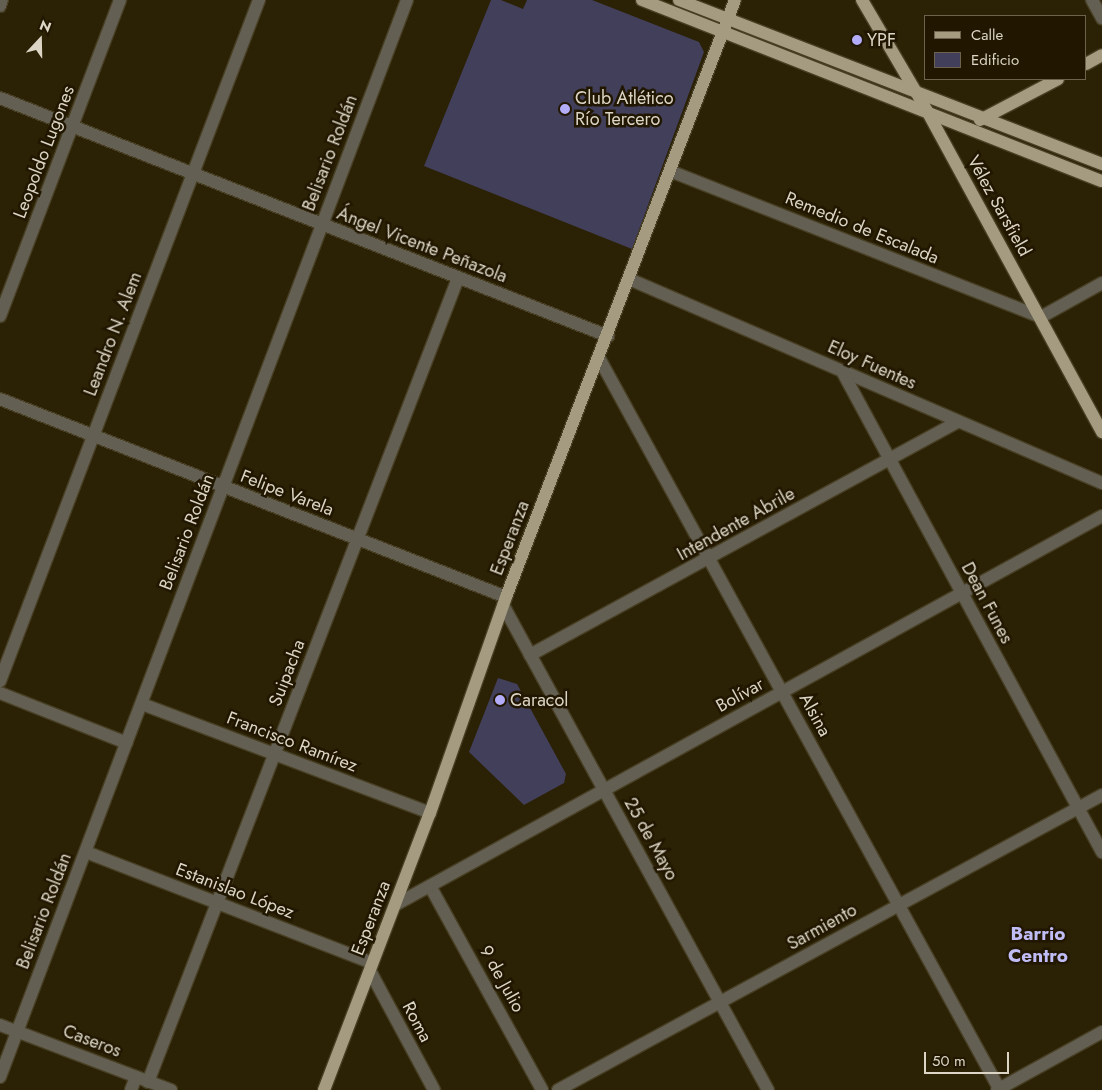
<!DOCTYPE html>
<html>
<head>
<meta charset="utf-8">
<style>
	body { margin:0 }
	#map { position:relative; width:1102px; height:1090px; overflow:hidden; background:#2b2104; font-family:Jost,sans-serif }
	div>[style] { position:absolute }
	.building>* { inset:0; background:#423f5b }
	.roads { filter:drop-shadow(1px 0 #473e23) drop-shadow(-1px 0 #473e23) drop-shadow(0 1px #473e23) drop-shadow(0 -1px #473e23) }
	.minor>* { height:12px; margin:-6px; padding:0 6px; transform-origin:6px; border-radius:6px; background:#635f52 }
	.major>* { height:12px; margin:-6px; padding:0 6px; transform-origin:6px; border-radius:6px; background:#a59b81 }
	.dots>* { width:14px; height:14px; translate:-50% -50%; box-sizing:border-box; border:2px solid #211700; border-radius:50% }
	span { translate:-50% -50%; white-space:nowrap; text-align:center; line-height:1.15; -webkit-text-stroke:5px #211700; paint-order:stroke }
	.poi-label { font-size:18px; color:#dcd5c5 }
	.left { translate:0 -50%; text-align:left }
	.street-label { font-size:18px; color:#dcd5c5 }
	.neighbourhood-label { font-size:19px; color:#c0bcf5; font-weight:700 }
	.legend { position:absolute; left:924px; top:15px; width:162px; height:65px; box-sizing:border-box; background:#211700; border:1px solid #6c634f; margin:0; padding:6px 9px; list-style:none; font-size:15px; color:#dcd5c5 }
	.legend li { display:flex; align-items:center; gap:10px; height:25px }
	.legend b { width:25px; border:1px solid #6c634f }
	.north { position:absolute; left:15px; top:15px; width:50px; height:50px; -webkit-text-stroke:4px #211700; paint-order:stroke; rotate:21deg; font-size:14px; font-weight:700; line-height:20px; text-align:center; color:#dcd5c5 }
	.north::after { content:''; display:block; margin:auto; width:18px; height:22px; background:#dcd5c5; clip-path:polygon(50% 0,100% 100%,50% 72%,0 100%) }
	.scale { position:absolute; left:924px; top:1052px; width:85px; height:22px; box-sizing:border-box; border:2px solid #dcd5c5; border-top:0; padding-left:6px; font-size:15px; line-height:18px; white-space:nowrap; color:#dcd5c5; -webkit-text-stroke:4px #211700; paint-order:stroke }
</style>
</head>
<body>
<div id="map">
	<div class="building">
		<i style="clip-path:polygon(491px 0,501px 0,523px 9px,527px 0,592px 0,699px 42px,704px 52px,632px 249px,424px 166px)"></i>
		<i style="clip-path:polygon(498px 678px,517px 684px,566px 774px,564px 783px,524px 805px,469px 752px)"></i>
	</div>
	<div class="roads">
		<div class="minor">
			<i style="left:1092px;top:0;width:21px;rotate:61deg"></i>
			<i style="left:0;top:6px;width:6px;rotate:-72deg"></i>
			<i style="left:0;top:98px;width:653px;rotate:21.38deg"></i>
			<i style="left:670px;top:171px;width:399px;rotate:21.5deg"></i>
			<i style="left:1041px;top:317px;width:70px;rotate:-29.1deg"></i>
			<i style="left:629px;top:279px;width:515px;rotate:23.33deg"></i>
			<i style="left:0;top:316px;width:338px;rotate:-69.2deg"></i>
			<i style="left:599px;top:358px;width:835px;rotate:61.29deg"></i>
			<i style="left:842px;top:371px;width:547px;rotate:61.61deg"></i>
			<i style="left:0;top:399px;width:543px;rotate:21.37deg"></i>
			<i style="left:503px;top:605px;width:553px;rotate:61.35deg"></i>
			<i style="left:530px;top:655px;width:486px;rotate:-28.6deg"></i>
			<i style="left:0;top:681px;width:729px;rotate:-69.18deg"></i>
			<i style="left:0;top:693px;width:136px;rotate:21.5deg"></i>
			<i style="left:142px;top:704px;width:308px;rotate:20.7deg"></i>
			<i style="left:86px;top:852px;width:307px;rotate:21.2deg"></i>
			<i style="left:430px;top:886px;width:233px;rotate:61.2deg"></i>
			<i style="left:395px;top:905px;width:807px;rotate:-28.82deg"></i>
			<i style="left:370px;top:971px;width:135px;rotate:61.7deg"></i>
			<i style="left:0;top:1025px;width:183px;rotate:20.8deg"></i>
			<i style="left:0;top:1077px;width:1151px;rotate:-69.3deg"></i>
			<i style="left:148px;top:1082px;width:862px;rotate:-68.91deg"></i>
			<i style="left:131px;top:1090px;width:14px;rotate:-69deg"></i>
			<i style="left:558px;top:1090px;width:619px;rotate:-28.47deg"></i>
			<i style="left:997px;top:1090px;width:120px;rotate:-28.9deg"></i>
		</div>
		<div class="major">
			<i style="left:642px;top:0;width:494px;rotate:21.5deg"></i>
			<i style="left:679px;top:0;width:454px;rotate:21.2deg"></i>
			<i style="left:862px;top:0;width:129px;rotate:59.6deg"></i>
			<i style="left:927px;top:111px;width:366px;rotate:61.4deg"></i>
			<i style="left:1086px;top:64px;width:18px;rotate:-29deg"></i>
			<i style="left:980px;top:120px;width:88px;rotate:-27.7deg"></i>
			<i style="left:324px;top:1090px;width:297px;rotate:-69.1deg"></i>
			<i style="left:430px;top:813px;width:229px;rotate:-70.6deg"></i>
			<i style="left:506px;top:597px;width:639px;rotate:-69.01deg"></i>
		</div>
	</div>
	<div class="dots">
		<i style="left:857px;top:40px;background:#b3adf9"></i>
		<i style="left:565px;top:109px;background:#b3adf9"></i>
		<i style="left:500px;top:700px;background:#b3adf9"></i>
	</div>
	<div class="poi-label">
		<span class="left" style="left:867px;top:40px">YPF</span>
		<span class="left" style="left:575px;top:109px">Club Atlético<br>Río Tercero</span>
		<span class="left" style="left:510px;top:700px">Caracol</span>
	</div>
	<div class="street-label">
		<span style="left:44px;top:152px;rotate:-69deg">Leopoldo Lugones</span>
		<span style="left:330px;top:153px;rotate:-69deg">Belisario Roldán</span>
		<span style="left:999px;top:206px;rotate:61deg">Vélez Sarsfield</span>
		<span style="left:862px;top:228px;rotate:22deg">Remedio de Escalada</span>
		<span style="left:422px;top:245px;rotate:21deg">Ángel Vicente Peñazola</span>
		<span style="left:113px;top:334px;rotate:-69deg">Leandro N. Alem</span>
		<span style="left:872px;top:365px;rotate:24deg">Eloy Fuentes</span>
		<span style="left:287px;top:493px;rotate:21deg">Felipe Varela</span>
		<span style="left:736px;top:524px;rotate:-29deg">Intendente Abrile</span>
		<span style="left:187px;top:532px;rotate:-69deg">Belisario Roldán</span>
		<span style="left:510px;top:538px;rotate:-69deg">Esperanza</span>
		<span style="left:987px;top:603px;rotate:62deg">Dean Funes</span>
		<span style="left:287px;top:673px;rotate:-69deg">Suipacha</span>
		<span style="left:740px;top:695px;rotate:-29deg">Bolívar</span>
		<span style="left:815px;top:715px;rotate:61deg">Alsina</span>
		<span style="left:292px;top:742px;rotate:21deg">Francisco Ramírez</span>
		<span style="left:651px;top:839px;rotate:61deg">25 de Mayo</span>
		<span style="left:235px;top:891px;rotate:21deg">Estanislao López</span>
		<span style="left:44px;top:911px;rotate:-69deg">Belisario Roldán</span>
		<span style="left:371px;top:918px;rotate:-69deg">Esperanza</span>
		<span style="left:822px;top:927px;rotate:-29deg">Sarmiento</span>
		<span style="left:502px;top:979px;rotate:61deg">9 de Julio</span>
		<span style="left:417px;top:1022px;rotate:62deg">Roma</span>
		<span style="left:92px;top:1041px;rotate:21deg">Caseros</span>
	</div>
	<div class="neighbourhood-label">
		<span style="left:1038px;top:945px">Barrio<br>Centro</span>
	</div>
	<ul class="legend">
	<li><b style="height:6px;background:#a59b81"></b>Calle</li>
	<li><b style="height:14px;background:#423f5b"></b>Edificio</li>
	</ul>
	<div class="north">N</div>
	<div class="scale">50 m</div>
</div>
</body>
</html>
